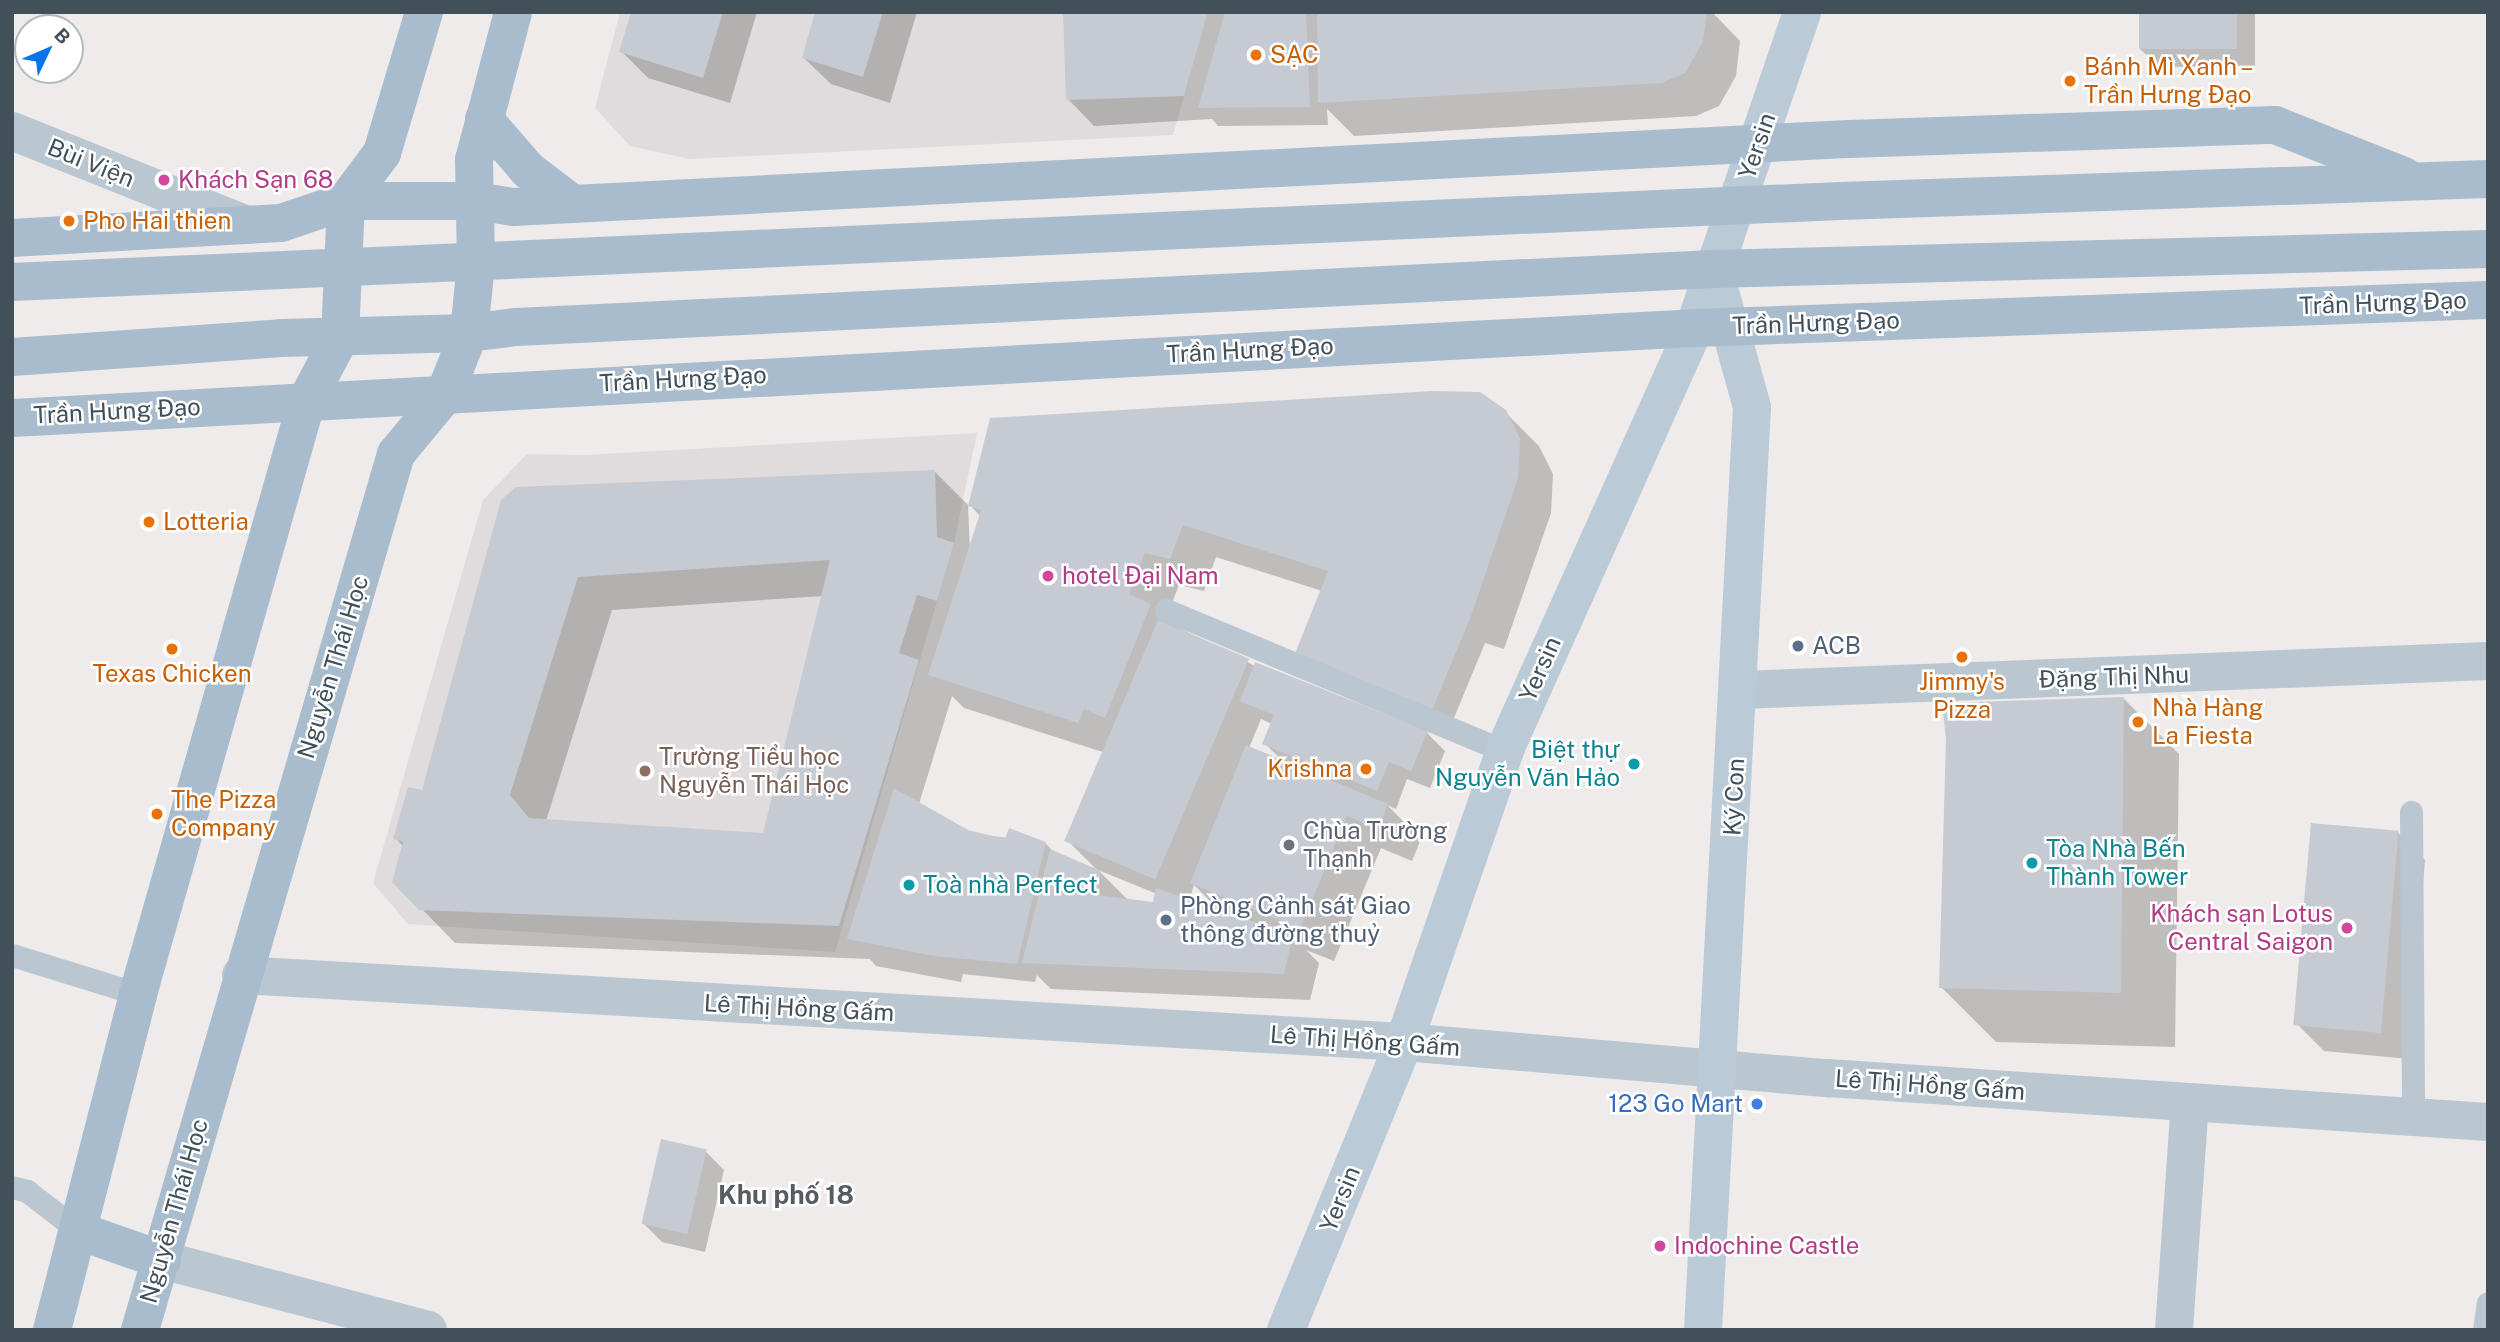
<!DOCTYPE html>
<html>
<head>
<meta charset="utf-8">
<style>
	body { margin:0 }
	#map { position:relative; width:2500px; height:1342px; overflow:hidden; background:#efebeb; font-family:"Public Sans",sans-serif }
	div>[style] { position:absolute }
	.education>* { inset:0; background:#e0dcdd }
	.shadow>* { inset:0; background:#0003 }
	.building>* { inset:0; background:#c6cad2; transform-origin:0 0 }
	.lane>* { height:23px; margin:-11.5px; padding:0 11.5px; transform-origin:11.5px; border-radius:11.5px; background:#bac7d0 }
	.street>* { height:38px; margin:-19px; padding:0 19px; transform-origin:19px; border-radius:19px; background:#bac7d0 }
	.secondary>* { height:38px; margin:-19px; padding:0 19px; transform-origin:19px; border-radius:19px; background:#bbcad7 }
	.primary>* { height:38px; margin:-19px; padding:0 19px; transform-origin:19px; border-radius:19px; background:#a8bcce }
	.dots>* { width:19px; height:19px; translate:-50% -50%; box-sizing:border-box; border:4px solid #fff; border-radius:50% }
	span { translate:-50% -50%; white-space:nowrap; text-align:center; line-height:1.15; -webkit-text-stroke:5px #fff; paint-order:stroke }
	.food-label { font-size:24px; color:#c56008 }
	.left { translate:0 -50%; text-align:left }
	.right { translate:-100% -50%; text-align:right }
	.street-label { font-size:24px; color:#42505a }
	.hotel-label { font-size:24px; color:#b23c85 }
	.service-label { font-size:24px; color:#4e5e75 }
	.culture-label { font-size:24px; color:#0d838f }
	.education-label { font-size:24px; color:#785e54 }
	.worship-label { font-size:24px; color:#5b616d }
	.shop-label { font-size:24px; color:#366cbe }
	.neighbourhood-label { font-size:26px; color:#575c61; font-weight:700 }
	.frame { position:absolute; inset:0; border:14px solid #42505a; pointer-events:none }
	.north { position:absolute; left:14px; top:14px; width:70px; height:70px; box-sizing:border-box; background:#fff; border:2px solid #b3b9bd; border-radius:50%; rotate:46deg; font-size:19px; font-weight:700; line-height:28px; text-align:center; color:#42505a }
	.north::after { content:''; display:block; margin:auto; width:24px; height:32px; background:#0974ea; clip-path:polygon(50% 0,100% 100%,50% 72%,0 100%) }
</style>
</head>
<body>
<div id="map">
	<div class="education">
		<i style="clip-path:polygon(620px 12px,1208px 12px,1173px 135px,689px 159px,630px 146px,595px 108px)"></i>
		<i style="clip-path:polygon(977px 433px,954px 543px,835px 952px,408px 924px,373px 883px,483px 500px,527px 454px,584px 455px)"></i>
	</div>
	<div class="shadow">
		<i style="clip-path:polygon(633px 12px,757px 12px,730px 103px,648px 78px,621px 51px)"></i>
		<i style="clip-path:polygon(817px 12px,917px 12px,890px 103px,831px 84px,804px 58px)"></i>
		<i style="clip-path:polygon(1065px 12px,1712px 12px,1740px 41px,1736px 76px,1719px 106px,1696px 116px,1354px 136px,1327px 109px,1328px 125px,1218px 126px,1212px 119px,1094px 126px,1068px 99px)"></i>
		<i style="clip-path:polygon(2141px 12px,2255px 12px,2255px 66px,2159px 67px,2140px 49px)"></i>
		<i style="clip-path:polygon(evenodd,1505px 412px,1539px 446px,1553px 474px,1551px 513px,1504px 649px,1485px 643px,1449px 730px,1322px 591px,1216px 557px,1204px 591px,1179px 585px,1165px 621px,1255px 666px,1427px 733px,1445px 751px,1430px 788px,1407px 779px,1396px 809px,1387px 805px,1421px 839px,1412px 861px,1381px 848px,1334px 961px,1306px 950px,1319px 963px,1310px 1000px,1051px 989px,1037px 975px,1035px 982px,963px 974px,961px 982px,876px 966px,870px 959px,455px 943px,421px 908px,404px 847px,395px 838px,423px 792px,503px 501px,934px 471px,968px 505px,970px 550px,981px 517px,970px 505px,1505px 412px,823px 596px,765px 835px,546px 821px,612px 610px,823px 596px,1505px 412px,952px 696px,964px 708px,1106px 753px,1070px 843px,1098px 871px,1056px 854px,1045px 843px,970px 833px,919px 804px,952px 696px,1505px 412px,1261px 719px,1272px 724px,1264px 743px,1284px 762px,1249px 748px,1261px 719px,1505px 412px,1098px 870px,1157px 894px,1155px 904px,1127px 899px,1098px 870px,1505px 412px,1194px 885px,1221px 912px,1189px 901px,1194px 885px)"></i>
		<i style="clip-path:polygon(2124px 699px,2179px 754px,2175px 1047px,1996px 1042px,1941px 987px)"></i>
		<i style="clip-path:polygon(2398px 833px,2425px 860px,2409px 1059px,2324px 1051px,2297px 1024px)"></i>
		<i style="clip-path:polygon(706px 1152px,724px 1170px,705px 1252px,662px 1242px,643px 1223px)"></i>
	</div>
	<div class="building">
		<i style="clip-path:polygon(631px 12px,723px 12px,703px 78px,619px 52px)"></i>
		<i style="clip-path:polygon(815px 12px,883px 12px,863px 77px,802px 58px)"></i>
		<i style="clip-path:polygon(1063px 12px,1208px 12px,1184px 96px,1066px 100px)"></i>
		<i style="clip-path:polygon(1225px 12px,1306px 12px,1310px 107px,1198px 108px)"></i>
		<i style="clip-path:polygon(1317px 12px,1707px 12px,1703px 42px,1685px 73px,1662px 83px,1318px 103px)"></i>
		<i style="left:2139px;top:12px;width:98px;height:37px"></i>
		<i style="clip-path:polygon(1432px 391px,1480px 392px,1506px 410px,1520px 439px,1518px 478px,1471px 616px,1431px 713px,1294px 656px,1328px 571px,1183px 525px,1170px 559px,1145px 553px,1129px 594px,1151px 604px,1105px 718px,1084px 709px,1078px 723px,928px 675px,981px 510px,968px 506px,990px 418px)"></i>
		<i style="clip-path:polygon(evenodd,935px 470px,937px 537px,954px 543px,937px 601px,917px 595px,899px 653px,919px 660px,839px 926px,419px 910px,392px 882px,403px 842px,393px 839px,408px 787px,422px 790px,501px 500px,516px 487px,935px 470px,830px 560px,763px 833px,529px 818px,510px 795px,578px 577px,830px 560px)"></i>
		<i style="left:1158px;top:620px;width:99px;height:240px;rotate:23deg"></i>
		<i style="clip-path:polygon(1255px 662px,1428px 731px,1411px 771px,1389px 762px,1377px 791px,1262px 744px,1274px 715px,1240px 701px)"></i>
		<i style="clip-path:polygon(2124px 697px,2121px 993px,1939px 988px,1946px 739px,1942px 703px)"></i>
		<i style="clip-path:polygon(1246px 745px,1388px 804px,1378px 829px,1347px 816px,1300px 929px,1190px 883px)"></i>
		<i style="clip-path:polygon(894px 788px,968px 830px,1005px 839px,1009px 828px,1046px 842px,1017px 964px,934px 956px,847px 939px)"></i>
		<i style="left:2311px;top:823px;width:88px;height:203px;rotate:5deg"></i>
		<i style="clip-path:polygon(1050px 849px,1101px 871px,1097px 895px,1153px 902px,1156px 888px,1293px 935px,1284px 974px,1022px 963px)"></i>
		<i style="left:661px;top:1139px;width:47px;height:87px;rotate:13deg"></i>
	</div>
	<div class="lane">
		<i style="left:1166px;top:610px;width:367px;rotate:22.6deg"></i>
		<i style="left:2411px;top:812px;width:306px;rotate:89.6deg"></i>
		<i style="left:12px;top:955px;width:132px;rotate:17.2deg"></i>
		<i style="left:12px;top:1187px;width:16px;rotate:15deg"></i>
		<i style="left:27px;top:1191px;width:66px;rotate:37.6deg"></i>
		<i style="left:2484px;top:1330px;width:27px;rotate:-82deg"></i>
	</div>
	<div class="street">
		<i style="left:12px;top:131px;width:253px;rotate:21.8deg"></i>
		<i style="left:1741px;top:690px;width:748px;rotate:-2.22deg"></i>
		<i style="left:241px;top:975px;width:1165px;rotate:3.3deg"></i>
		<i style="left:1404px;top:1042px;width:426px;rotate:4.9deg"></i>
		<i style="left:1828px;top:1078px;width:661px;rotate:3.81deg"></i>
		<i style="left:162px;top:1260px;width:275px;rotate:14.7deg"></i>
		<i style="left:2174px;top:1330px;width:228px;rotate:-86deg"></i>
	</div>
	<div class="secondary">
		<i style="left:1286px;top:1330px;width:311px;rotate:-67.7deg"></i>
		<i style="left:1404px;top:1042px;width:314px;rotate:-70.9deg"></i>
		<i style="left:1507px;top:745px;width:457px;rotate:-65.8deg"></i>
		<i style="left:1694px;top:328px;width:334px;rotate:-71.1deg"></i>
		<i style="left:1703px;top:1330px;width:924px;rotate:-86.96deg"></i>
		<i style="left:1752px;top:407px;width:116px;rotate:-105.5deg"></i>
	</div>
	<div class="primary">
		<i style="left:484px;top:119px;width:67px;rotate:49.2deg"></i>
		<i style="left:528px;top:170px;width:56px;rotate:37.1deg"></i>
		<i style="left:12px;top:238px;width:269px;rotate:-3.2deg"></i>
		<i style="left:281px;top:223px;width:69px;rotate:-18.7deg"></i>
		<i style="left:346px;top:201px;width:129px"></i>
		<i style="left:475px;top:201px;width:39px;rotate:9deg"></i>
		<i style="left:514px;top:207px;width:1337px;rotate:-2.92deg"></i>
		<i style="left:1849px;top:139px;width:426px;rotate:-1.9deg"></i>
		<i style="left:2275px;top:125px;width:139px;rotate:21.6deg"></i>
		<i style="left:12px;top:282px;width:1830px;rotate:-2.54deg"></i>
		<i style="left:1840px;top:201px;width:648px;rotate:-1.94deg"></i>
		<i style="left:12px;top:357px;width:270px;rotate:-4deg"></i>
		<i style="left:281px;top:338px;width:188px;rotate:-1.5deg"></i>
		<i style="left:469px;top:333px;width:47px;rotate:-7.3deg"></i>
		<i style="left:516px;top:327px;width:1199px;rotate:-2.77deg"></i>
		<i style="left:1714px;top:269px;width:774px;rotate:-1.48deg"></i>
		<i style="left:12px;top:418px;width:1684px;rotate:-3.06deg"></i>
		<i style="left:1694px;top:328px;width:794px;rotate:-2.02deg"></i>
		<i style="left:79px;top:1231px;width:88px;rotate:19.3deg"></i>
		<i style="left:52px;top:1330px;width:347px;rotate:-75.6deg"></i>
		<i style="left:138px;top:994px;width:618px;rotate:-74.12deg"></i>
		<i style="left:307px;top:400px;width:70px;rotate:-62deg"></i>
		<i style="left:340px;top:338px;width:137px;rotate:-87.5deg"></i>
		<i style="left:346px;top:201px;width:60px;rotate:-53.1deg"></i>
		<i style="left:382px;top:153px;width:147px;rotate:-73.4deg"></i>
		<i style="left:140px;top:1330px;width:913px;rotate:-73.71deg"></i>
		<i style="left:396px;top:454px;width:75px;rotate:-50.4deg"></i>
		<i style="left:444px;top:396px;width:68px;rotate:-68.4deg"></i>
		<i style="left:469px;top:333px;width:70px;rotate:-84.3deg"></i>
		<i style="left:476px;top:263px;width:103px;rotate:-91.1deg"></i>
		<i style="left:474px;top:160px;width:153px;rotate:-75.2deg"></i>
	</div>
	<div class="dots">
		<i style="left:1256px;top:55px;background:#e8710a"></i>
		<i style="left:2070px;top:81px;background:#e8710a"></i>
		<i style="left:164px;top:180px;background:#d1479c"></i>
		<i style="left:69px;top:221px;background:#e8710a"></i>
		<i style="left:149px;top:522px;background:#e8710a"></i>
		<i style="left:1048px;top:576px;background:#d1479c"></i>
		<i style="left:1798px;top:646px;background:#5c6f8a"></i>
		<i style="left:172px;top:649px;background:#e8710a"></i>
		<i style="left:1962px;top:657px;background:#e8710a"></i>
		<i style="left:2138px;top:722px;background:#e8710a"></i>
		<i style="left:1634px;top:764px;background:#0f9aa8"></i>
		<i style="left:1366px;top:769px;background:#e8710a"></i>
		<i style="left:645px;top:771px;background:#8d6e63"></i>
		<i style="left:157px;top:814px;background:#e8710a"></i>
		<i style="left:1289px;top:845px;background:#6b7280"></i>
		<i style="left:2032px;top:863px;background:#0f9aa8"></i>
		<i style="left:909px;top:885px;background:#0f9aa8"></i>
		<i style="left:1166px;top:920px;background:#5c6f8a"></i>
		<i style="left:2347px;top:928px;background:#d1479c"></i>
		<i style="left:1757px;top:1104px;background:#3f7fe0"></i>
		<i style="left:1660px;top:1246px;background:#d1479c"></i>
	</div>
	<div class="food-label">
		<span class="left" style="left:1270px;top:55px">SẠC</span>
		<span class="left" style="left:2084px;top:81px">Bánh Mì Xanh –<br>Trần Hưng Đạo</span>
		<span class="left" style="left:83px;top:221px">Pho Hai thien</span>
		<span class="left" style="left:163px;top:522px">Lotteria</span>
		<span style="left:172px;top:674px">Texas Chicken</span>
		<span style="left:1962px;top:696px">Jimmy's<br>Pizza</span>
		<span class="left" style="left:2152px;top:722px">Nhà Hàng<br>La Fiesta</span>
		<span class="right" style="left:1352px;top:769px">Krishna</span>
		<span class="left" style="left:171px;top:814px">The Pizza<br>Company</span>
	</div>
	<div class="street-label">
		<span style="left:1757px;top:146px;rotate:-71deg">Yersin</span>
		<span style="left:91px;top:163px;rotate:22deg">Bùi Viện</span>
		<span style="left:2383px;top:303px;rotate:-2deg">Trần Hưng Đạo</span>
		<span style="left:1816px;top:323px;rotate:-2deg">Trần Hưng Đạo</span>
		<span style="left:1250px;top:350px;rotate:-3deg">Trần Hưng Đạo</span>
		<span style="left:683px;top:379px;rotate:-3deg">Trần Hưng Đạo</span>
		<span style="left:117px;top:411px;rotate:-3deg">Trần Hưng Đạo</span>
		<span style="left:333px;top:667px;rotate:-73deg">Nguyễn Thái Học</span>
		<span style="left:1540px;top:669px;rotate:-66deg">Yersin</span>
		<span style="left:2114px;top:677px;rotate:-2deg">Ðặng Thị Nhu</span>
		<span style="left:1734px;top:797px;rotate:-87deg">Ký Con</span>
		<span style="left:799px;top:1008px;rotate:3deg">Lê Thị Hồng Gấm</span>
		<span style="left:1365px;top:1041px;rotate:4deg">Lê Thị Hồng Gấm</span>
		<span style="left:1930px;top:1085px;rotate:4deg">Lê Thị Hồng Gấm</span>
		<span style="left:1340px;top:1199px;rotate:-68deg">Yersin</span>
		<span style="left:174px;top:1211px;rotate:-74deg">Nguyễn Thái Học</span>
	</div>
	<div class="hotel-label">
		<span class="left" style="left:178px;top:180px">Khách Sạn 68</span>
		<span class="left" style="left:1062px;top:576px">hotel Đại Nam</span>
		<span class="right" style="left:2333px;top:928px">Khách sạn Lotus<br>Central Saigon</span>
		<span class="left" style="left:1674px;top:1246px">Indochine Castle</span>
	</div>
	<div class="service-label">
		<span class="left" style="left:1812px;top:646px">ACB</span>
		<span class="left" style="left:1180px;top:920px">Phòng Cảnh sát Giao<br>thông đường thuỷ</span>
	</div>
	<div class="culture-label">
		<span class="right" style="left:1620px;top:764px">Biệt thự<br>Nguyễn Văn Hảo</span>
		<span class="left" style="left:2046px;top:863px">Tòa Nhà Bến<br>Thành Tower</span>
		<span class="left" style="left:923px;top:885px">Toà nhà Perfect</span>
	</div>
	<div class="education-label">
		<span class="left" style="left:659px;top:771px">Trường Tiểu học<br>Nguyễn Thái Học</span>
	</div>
	<div class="worship-label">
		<span class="left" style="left:1303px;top:845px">Chùa Trường<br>Thạnh</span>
	</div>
	<div class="shop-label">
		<span class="right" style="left:1743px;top:1104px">123 Go Mart</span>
	</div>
	<div class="neighbourhood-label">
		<span style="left:786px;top:1195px">Khu phố 18</span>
	</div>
	<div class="frame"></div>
	<div class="north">B</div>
</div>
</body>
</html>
